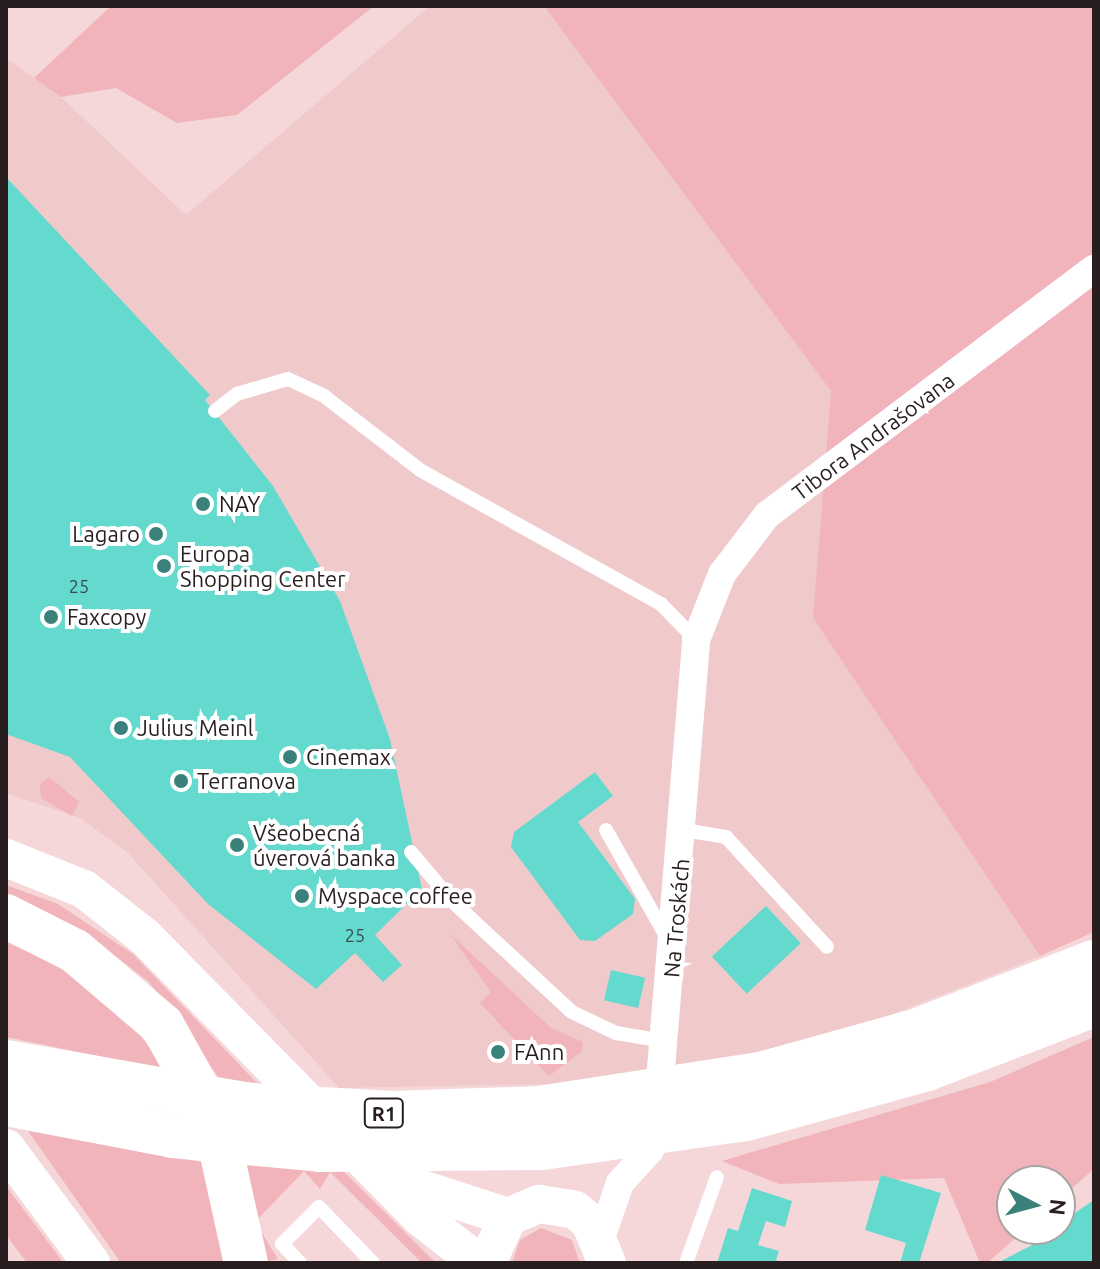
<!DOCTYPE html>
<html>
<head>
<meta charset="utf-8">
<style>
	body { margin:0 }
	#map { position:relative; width:1100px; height:1269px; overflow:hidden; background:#f6d7d9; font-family:Ubuntu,sans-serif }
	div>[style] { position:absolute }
	.built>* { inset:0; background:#f0c9cb }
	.green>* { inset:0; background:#f0b4ba }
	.building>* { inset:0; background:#64dacf; transform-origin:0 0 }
	.lane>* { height:14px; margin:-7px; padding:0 7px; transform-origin:7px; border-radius:7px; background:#fff }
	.street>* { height:28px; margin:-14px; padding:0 14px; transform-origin:14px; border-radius:14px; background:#fff }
	.secondary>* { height:38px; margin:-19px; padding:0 19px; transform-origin:19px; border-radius:19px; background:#fff }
	.highway>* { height:44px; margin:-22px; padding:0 22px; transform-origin:22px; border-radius:22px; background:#fff }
	.dots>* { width:22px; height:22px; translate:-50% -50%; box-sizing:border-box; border:4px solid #fff; border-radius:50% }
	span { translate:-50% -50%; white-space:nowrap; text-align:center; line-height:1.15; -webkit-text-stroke:8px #fff; paint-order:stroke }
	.number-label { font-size:18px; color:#384d4b }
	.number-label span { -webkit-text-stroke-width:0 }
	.shield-label span { padding:2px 6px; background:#fff; border:2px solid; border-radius:6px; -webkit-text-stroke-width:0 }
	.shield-label { font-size:20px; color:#291e1f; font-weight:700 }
	.street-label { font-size:22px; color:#291e1f }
	.poi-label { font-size:22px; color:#291e1f }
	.left { translate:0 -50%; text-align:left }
	.right { translate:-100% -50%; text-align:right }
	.frame { position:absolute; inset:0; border:8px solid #291e1f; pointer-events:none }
	.north { position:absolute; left:996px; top:1165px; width:80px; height:80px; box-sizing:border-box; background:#fff; border:2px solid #a9a5a5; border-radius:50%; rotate:96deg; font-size:22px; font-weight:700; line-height:32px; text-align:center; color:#291e1f }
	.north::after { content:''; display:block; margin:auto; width:28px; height:36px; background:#3a817b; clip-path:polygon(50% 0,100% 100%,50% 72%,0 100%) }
</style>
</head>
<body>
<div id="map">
	<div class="built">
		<i style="clip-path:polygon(430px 6px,544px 6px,831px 391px,813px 618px,1040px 956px,857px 1028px,761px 1054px,551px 1084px,339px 1088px,128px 853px,80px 818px,6px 793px,6px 58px,61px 97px,186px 215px)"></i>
	</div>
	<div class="green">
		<i style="clip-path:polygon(111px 6px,374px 6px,237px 115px,177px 123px,116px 88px,61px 97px,34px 78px)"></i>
		<i style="clip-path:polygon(544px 6px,1094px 6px,1094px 932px,1040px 956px,813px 618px,831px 391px)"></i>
		<i style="clip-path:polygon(49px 777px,79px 802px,72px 816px,41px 798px,40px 784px)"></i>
		<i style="clip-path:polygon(6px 885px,58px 904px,133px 954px,257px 1083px,219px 1078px,149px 982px,85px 932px,6px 897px)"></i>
		<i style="clip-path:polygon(450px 934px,551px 1028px,583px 1042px,582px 1051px,549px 1076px,480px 1003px,491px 992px)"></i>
		<i style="clip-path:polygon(6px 942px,65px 968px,132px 1024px,166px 1070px,6px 1037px)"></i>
		<i style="clip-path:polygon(1094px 1037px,1094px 1169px,1060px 1199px,1060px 1181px,1012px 1181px,1012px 1229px,1026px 1229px,987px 1263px,980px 1263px,944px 1178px,779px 1184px,722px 1161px,990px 1082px)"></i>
		<i style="clip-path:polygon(28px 1131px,207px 1163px,229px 1263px,121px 1263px)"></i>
		<i style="clip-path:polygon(236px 1154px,336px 1164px,436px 1263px,422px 1263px,330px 1172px,320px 1189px,304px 1171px,255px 1222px,278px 1259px,258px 1263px)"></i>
		<i style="clip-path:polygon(6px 1186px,54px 1250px,63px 1263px,27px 1263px,6px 1235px)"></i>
		<i style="clip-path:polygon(541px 1228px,572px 1240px,580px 1263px,512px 1263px,520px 1240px)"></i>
	</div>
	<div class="building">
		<i style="clip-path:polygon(6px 177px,210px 395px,205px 400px,273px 486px,340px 601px,390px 739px,422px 889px,375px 935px,402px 965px,383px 982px,355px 953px,316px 989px,208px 904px,70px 757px,6px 734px)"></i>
		<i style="clip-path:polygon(595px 772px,613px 796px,578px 822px,635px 899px,633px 914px,595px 941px,580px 940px,511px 847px,514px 832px)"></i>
		<i style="left:766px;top:906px;width:51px;height:74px;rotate:47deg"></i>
		<i style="left:611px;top:970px;width:35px;height:31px;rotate:13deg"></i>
		<i style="clip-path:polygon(881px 1175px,941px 1193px,919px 1263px,900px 1263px,906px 1243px,865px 1230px)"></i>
		<i style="clip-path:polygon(752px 1188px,792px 1201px,785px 1227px,766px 1221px,758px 1245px,779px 1251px,776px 1260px,785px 1263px,717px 1263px,728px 1228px,738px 1231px)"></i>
		<i style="clip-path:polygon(1094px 1200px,1094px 1259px,1087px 1263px,997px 1263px,1058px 1232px,1060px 1223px)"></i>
	</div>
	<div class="lane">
		<i style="left:215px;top:411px;width:28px;rotate:-38deg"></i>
		<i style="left:237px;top:394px;width:53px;rotate:-16.4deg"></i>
		<i style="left:288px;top:379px;width:40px;rotate:25deg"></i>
		<i style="left:324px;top:396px;width:121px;rotate:37.6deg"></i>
		<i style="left:420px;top:470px;width:276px;rotate:29.1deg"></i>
		<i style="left:661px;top:604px;width:50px;rotate:45.8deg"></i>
		<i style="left:606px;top:830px;width:124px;rotate:60.5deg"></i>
		<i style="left:684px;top:830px;width:43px;rotate:9.5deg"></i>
		<i style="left:726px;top:837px;width:149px;rotate:47.4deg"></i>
		<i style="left:411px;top:852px;width:64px;rotate:50.1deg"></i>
		<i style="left:452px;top:901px;width:163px;rotate:42.8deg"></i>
		<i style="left:572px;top:1012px;width:49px;rotate:25.5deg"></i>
		<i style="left:616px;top:1033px;width:49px;rotate:9.5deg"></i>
		<i style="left:300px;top:1263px;width:26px;rotate:-133deg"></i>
		<i style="left:282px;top:1244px;width:52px;rotate:-45deg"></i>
		<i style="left:319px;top:1207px;width:78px;rotate:46deg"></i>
		<i style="left:686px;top:1263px;width:91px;rotate:-70.2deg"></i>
	</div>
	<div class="street">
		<i style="left:601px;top:1238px;width:58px;rotate:-70.9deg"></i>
		<i style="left:620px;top:1183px;width:45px;rotate:-47.7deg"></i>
		<i style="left:650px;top:1150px;width:34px;rotate:-78deg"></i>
		<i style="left:657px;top:1117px;width:479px;rotate:-85.3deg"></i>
		<i style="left:696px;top:640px;width:71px;rotate:-68.5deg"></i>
		<i style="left:722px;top:574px;width:74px;rotate:-52.7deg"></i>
		<i style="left:767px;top:515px;width:409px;rotate:-37deg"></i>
	</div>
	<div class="secondary">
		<i style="left:6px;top:858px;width:84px;rotate:21.7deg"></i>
		<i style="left:84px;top:889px;width:78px;rotate:38.2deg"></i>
		<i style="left:145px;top:937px;width:392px;rotate:45.5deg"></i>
		<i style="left:420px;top:1217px;width:75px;rotate:37.9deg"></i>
		<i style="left:6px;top:1148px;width:143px;rotate:53.5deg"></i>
		<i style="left:391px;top:1179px;width:123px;rotate:18deg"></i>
		<i style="left:487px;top:1263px;width:51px;rotate:-65.5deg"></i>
		<i style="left:508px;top:1217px;width:34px;rotate:-23deg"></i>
		<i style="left:539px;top:1204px;width:36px;rotate:9deg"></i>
		<i style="left:575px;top:1210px;width:19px;rotate:39deg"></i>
		<i style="left:590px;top:1222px;width:44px;rotate:67.5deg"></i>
	</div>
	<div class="highway">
		<i style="left:6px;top:916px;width:77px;rotate:26.9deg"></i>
		<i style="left:75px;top:951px;width:114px;rotate:40.4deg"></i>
		<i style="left:162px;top:1025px;width:107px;rotate:60.8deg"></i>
		<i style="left:214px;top:1118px;width:148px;rotate:77.6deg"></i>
		<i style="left:6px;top:1062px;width:248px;rotate:10deg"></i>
		<i style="left:250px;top:1105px;width:142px;rotate:3.2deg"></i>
		<i style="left:392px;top:1113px;width:147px;rotate:-1.9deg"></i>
		<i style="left:539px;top:1108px;width:228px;rotate:-8.8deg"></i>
		<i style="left:764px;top:1073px;width:157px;rotate:-15.5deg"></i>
		<i style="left:915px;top:1031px;width:192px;rotate:-21.1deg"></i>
		<i style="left:6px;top:1104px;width:170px;rotate:10.8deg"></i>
		<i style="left:173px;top:1136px;width:148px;rotate:5.4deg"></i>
		<i style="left:320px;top:1150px;width:222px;rotate:-0.5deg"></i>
		<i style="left:542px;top:1148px;width:206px;rotate:-8.1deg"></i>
		<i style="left:746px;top:1119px;width:188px;rotate:-15.4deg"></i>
		<i style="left:927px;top:1069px;width:179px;rotate:-21deg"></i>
	</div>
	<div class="dots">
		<i style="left:203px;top:504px;background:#3a817b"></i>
		<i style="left:156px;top:534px;background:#3a817b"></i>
		<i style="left:164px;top:566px;background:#3a817b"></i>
		<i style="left:51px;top:617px;background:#3a817b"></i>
		<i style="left:121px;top:728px;background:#3a817b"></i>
		<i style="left:290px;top:757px;background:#3a817b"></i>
		<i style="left:181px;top:781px;background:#3a817b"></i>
		<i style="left:237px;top:845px;background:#3a817b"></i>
		<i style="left:302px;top:896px;background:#3a817b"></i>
		<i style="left:498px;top:1052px;background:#3a817b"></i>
	</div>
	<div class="number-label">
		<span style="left:79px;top:586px">25</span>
		<span style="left:355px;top:935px">25</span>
	</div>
	<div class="shield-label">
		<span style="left:384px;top:1113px">R1</span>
	</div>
	<div class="street-label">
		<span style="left:873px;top:436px;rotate:-37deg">Tibora Andrašovana</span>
		<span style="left:676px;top:918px;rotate:-85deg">Na Troskách</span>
	</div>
	<div class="poi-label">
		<span class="left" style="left:219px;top:504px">NAY</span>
		<span class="right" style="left:140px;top:534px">Lagaro</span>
		<span class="left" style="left:180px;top:566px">Europa<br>Shopping Center</span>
		<span class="left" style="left:67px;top:617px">Faxcopy</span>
		<span class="left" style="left:137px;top:728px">Julius Meinl</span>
		<span class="left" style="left:306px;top:757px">Cinemax</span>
		<span class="left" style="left:197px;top:781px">Terranova</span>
		<span class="left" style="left:253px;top:845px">Všeobecná<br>úverová banka</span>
		<span class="left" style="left:318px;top:896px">Myspace coffee</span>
		<span class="left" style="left:514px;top:1052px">FAnn</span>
	</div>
	<div class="frame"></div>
	<div class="north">N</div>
</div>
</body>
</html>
